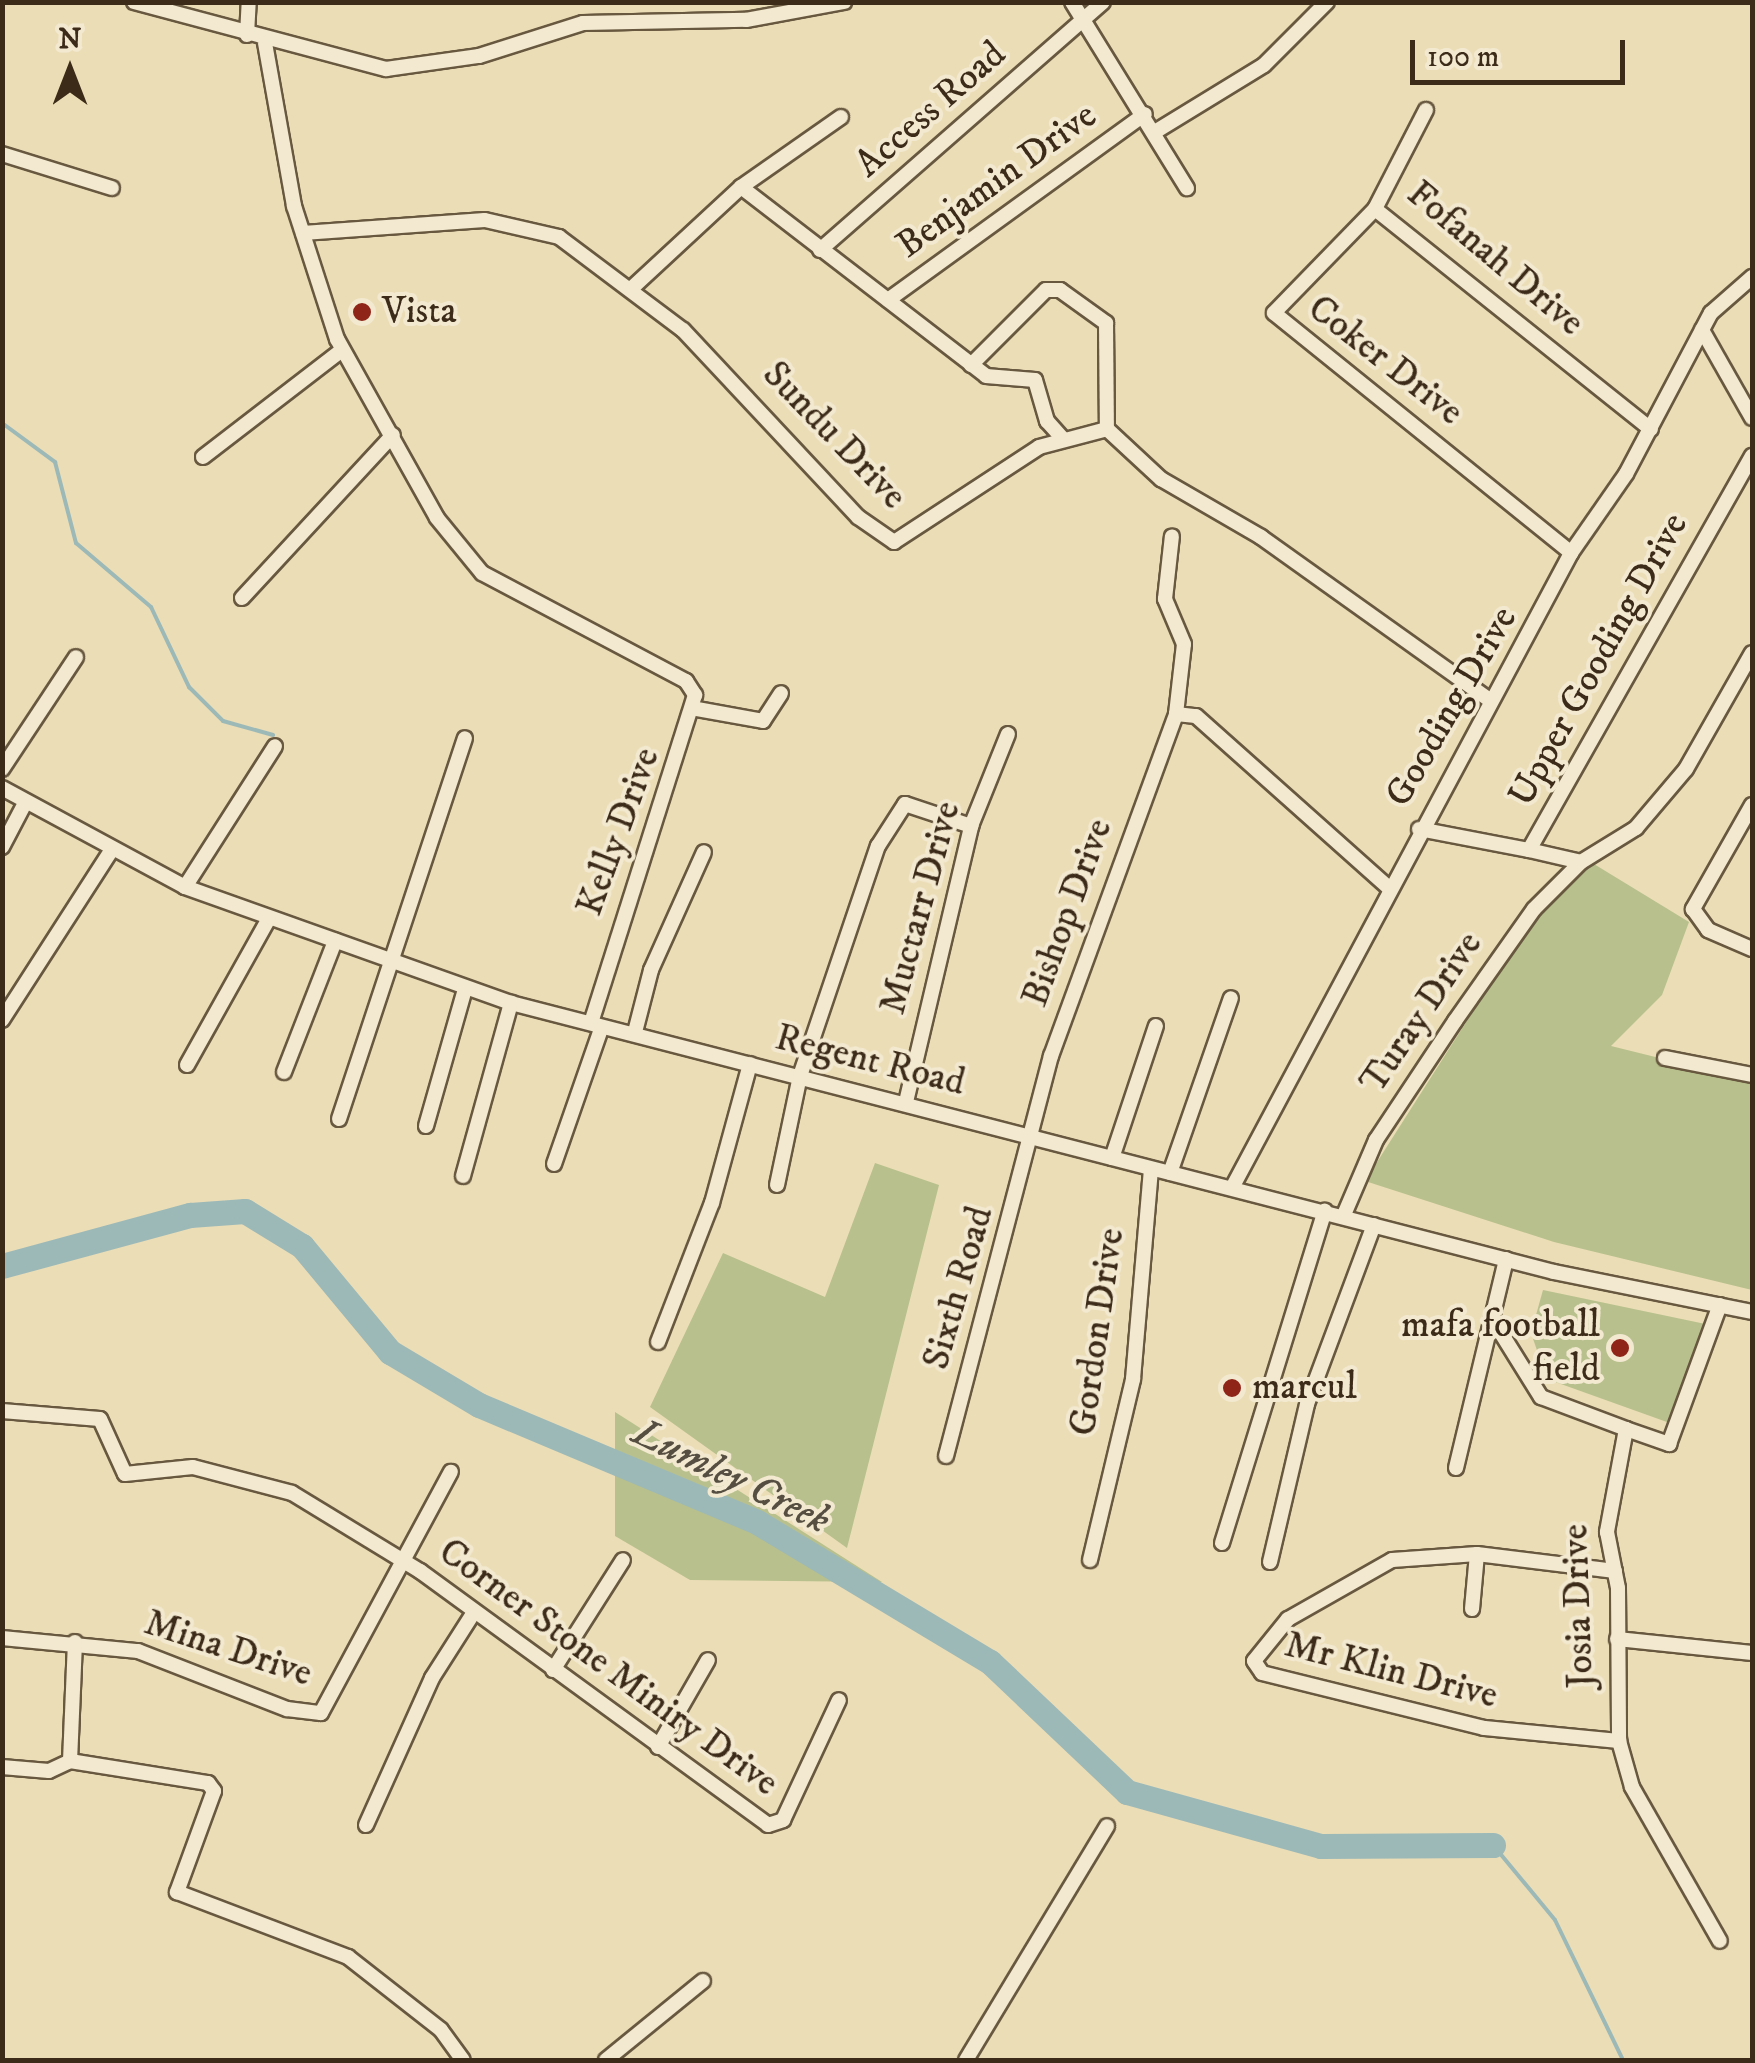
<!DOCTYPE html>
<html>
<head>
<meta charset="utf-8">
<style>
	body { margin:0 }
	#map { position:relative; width:1755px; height:2063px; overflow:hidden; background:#ebddb6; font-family:"IM FELL DW Pica",serif }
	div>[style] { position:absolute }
	.green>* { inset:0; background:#b8c08d }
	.stream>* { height:4px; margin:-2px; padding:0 2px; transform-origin:2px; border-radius:2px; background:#9cb9b8 }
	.river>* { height:25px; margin:-12.5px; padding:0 12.5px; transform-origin:12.5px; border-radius:12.5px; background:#9cb9b8 }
	.roads { filter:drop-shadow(2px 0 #685840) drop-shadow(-2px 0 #685840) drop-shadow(0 2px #685840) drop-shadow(0 -2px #685840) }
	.minor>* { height:14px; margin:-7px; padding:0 7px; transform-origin:7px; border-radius:7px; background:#f2e9d0 }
	.dots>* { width:28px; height:28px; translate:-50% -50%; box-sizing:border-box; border:5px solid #f2e9d0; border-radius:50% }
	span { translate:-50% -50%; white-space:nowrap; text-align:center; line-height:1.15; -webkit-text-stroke:8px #f2e9d0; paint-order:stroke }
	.street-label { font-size:38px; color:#3d2b19 }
	.poi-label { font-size:38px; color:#3d2b19 }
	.left { translate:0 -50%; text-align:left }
	.right { translate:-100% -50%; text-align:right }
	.water-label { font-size:40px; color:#554e41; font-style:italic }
	.frame { position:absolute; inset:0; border:5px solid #3d2b19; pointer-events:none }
	.north { position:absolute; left:20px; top:20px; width:100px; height:100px; -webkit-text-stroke:8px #f2e9d0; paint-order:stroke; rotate:0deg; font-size:28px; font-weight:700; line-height:40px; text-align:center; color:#3d2b19 }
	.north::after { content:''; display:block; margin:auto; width:35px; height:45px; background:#3d2b19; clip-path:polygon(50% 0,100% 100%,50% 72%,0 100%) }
	.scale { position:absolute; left:1410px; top:40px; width:215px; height:45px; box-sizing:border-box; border:5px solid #3d2b19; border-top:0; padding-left:12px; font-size:30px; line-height:35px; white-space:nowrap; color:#3d2b19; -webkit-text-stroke:8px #f2e9d0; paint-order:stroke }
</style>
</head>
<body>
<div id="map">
	<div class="green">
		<i style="clip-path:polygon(1589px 861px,1689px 922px,1662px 995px,1611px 1046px,1752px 1081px,1752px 1290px,1554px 1242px,1365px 1181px,1533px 917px)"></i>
		<i style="clip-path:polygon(875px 1163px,939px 1185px,847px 1548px,650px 1407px,723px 1253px,825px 1297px)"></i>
		<i style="clip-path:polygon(1543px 1290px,1715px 1326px,1678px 1426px,1547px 1379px,1531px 1333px)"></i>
		<i style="clip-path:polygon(615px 1412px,882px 1582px,690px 1580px,615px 1536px)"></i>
	</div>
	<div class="stream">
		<i style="left:2px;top:423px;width:66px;rotate:36.3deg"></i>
		<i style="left:55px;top:462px;width:84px;rotate:75.5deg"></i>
		<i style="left:76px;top:543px;width:99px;rotate:40.5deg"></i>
		<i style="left:151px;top:607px;width:89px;rotate:64.6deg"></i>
		<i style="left:189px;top:687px;width:48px;rotate:45deg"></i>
		<i style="left:223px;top:721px;width:52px;rotate:15.6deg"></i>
		<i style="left:1493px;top:1845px;width:97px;rotate:50.4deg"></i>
		<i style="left:1555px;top:1920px;width:156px;rotate:64.1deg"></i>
	</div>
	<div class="river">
		<i style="left:2px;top:1266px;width:195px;rotate:-15.2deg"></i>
		<i style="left:190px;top:1215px;width:55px;rotate:-4.2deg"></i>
		<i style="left:245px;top:1211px;width:67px;rotate:31.6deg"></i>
		<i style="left:302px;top:1246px;width:138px;rotate:50.3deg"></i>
		<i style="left:390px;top:1352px;width:104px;rotate:30.8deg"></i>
		<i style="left:479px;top:1405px;width:302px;rotate:22.8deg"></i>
		<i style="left:757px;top:1522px;width:272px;rotate:31deg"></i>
		<i style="left:990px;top:1662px;width:189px;rotate:43.5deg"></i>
		<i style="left:1127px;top:1792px;width:201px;rotate:15.6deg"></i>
		<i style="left:1321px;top:1846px;width:172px;rotate:-0.3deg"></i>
	</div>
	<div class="roads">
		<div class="minor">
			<i style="left:134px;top:2px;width:261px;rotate:14.9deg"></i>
			<i style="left:386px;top:69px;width:94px;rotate:-8deg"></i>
			<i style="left:479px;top:56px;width:109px;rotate:-17.6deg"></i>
			<i style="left:583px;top:23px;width:163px;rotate:-1.1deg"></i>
			<i style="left:746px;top:20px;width:100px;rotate:-10.4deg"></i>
			<i style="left:1072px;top:2px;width:219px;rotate:58.3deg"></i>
			<i style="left:247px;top:35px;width:33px;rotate:-87deg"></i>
			<i style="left:265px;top:43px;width:166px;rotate:79.9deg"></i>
			<i style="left:294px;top:206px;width:140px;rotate:72.1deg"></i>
			<i style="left:337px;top:339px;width:205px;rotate:60.8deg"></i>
			<i style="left:437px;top:518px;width:71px;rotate:50.7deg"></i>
			<i style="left:482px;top:573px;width:231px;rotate:27.9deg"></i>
			<i style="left:686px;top:681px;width:17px;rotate:57deg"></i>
			<i style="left:695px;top:695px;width:343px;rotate:107.6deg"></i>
			<i style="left:1426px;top:110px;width:111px;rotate:117.3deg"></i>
			<i style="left:1375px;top:209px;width:145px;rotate:134.2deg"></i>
			<i style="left:1274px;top:313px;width:382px;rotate:38.9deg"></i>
			<i style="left:1158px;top:130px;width:124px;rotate:-31.5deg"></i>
			<i style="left:1264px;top:65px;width:89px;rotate:-45deg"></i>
			<i style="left:2px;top:154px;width:115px;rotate:17.2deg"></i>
			<i style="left:741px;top:187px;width:309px;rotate:37.6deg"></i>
			<i style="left:986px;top:376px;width:49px;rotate:4.7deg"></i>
			<i style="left:1035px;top:380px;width:43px;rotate:73.7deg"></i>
			<i style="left:1047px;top:421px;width:25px;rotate:48deg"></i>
			<i style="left:1375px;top:209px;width:353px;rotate:38.6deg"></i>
			<i style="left:303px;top:233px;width:182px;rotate:-4.1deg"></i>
			<i style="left:485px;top:220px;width:76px;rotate:12.9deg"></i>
			<i style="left:559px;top:237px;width:155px;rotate:36.9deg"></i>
			<i style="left:683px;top:330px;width:256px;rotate:46.9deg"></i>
			<i style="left:858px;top:517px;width:44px;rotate:34.8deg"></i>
			<i style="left:894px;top:542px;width:173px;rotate:-33.2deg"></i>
			<i style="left:1039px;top:447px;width:70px;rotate:-14.8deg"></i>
			<i style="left:1107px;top:429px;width:74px;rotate:42.8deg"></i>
			<i style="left:1161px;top:479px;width:116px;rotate:30.1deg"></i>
			<i style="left:1261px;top:537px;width:282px;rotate:35.5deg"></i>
			<i style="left:820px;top:250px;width:376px;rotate:-41.2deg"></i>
			<i style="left:633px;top:287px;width:147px;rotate:-42.8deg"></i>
			<i style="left:741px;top:187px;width:122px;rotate:-35deg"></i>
			<i style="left:888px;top:300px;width:317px;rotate:-35.9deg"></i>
			<i style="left:1702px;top:330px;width:101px;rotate:60.4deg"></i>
			<i style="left:971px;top:365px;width:106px;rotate:-45deg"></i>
			<i style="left:1046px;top:290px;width:14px"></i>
			<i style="left:1060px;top:290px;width:57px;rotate:35.7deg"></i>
			<i style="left:1106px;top:323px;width:106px;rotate:89.5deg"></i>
			<i style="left:203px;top:457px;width:175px;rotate:-37.6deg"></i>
			<i style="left:242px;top:598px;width:222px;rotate:-47.2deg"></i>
			<i style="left:697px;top:709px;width:67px;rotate:10.3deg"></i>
			<i style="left:763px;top:721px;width:33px;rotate:-57deg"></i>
			<i style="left:1176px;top:714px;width:20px;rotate:6deg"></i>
			<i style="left:1196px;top:716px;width:257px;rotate:41.7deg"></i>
			<i style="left:2px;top:769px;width:134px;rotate:-56.5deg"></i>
			<i style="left:2px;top:788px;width:208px;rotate:28.4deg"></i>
			<i style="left:185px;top:887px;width:346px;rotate:19.6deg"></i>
			<i style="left:511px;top:1003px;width:1077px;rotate:14.46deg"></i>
			<i style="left:1554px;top:1272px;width:202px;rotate:11.4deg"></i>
			<i style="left:1752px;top:805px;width:120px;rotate:119.6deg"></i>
			<i style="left:1693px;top:909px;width:26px;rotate:54deg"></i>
			<i style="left:1708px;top:930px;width:48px;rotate:23.4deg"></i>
			<i style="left:1419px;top:829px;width:112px;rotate:10.8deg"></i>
			<i style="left:1529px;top:850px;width:453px;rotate:-60.5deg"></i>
			<i style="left:2px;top:847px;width:50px;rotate:-62.4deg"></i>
			<i style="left:1529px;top:850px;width:53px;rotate:13deg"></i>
			<i style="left:1581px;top:862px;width:65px;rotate:-31.7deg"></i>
			<i style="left:1636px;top:828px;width:77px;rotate:-49.7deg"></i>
			<i style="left:1686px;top:769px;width:133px;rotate:-60.4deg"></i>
			<i style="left:185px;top:887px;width:167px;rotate:-57.4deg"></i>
			<i style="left:2px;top:1020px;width:203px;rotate:-57.2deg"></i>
			<i style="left:635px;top:1032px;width:64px;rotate:-75.5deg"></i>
			<i style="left:651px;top:970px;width:129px;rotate:-65.8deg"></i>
			<i style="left:1665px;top:1058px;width:89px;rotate:11.1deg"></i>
			<i style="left:187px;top:1065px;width:168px;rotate:-60.8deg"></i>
			<i style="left:284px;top:1072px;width:141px;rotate:-68.7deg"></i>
			<i style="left:906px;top:1102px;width:284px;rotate:-76.7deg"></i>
			<i style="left:971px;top:826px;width:99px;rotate:-68.1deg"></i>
			<i style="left:339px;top:1119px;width:401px;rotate:-71.7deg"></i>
			<i style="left:426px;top:1126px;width:142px;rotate:-74.1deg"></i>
			<i style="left:1112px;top:1158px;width:139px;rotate:-71.6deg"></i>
			<i style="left:554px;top:1164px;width:143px;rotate:-70.8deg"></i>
			<i style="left:1170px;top:1173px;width:185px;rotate:-70.8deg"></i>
			<i style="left:463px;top:1176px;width:180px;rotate:-74.5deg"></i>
			<i style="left:777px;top:1185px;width:111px;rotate:-78.1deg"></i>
			<i style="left:800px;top:1076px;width:243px;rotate:-71.3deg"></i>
			<i style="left:878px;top:846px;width:50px;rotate:-57.3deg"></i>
			<i style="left:905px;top:804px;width:70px;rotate:18.4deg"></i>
			<i style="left:1232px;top:1188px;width:720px;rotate:-61.9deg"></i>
			<i style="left:1571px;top:553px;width:96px;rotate:-55.2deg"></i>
			<i style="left:1626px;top:474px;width:182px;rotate:-62.2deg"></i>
			<i style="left:1711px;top:313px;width:55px;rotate:-41.3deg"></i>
			<i style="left:1343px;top:1217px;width:84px;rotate:-66.8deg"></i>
			<i style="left:1376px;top:1140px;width:143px;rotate:-56.4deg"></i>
			<i style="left:1455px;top:1021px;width:137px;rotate:-54.8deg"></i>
			<i style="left:1534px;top:909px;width:66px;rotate:-45deg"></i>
			<i style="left:1493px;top:1320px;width:91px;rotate:58.1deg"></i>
			<i style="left:1541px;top:1397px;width:91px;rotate:20.6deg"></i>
			<i style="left:1626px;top:1429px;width:105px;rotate:100.5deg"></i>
			<i style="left:1607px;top:1532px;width:57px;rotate:78.9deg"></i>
			<i style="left:1618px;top:1588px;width:153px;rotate:89.6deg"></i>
			<i style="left:1619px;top:1741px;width:48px;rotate:74.2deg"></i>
			<i style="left:1632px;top:1787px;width:177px;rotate:60.3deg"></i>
			<i style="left:658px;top:1342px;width:149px;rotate:-68.8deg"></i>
			<i style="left:712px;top:1203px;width:144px;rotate:-74.7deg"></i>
			<i style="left:2px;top:1411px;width:98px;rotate:4.7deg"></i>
			<i style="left:100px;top:1419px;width:60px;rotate:65.6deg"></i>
			<i style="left:125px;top:1474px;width:68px;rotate:-5.9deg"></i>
			<i style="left:193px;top:1467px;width:102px;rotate:14.7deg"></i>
			<i style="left:292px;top:1493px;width:150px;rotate:31.4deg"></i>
			<i style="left:420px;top:1571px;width:431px;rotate:36.1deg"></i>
			<i style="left:768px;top:1825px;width:16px;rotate:-18deg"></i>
			<i style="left:783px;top:1820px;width:132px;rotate:-65deg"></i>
			<i style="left:1626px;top:1429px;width:46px;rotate:19.2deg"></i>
			<i style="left:1669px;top:1444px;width:148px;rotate:-69.9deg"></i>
			<i style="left:946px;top:1456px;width:414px;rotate:-75.3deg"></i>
			<i style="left:1051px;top:1056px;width:364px;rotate:-69.9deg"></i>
			<i style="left:1176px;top:714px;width:70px;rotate:-83.5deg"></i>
			<i style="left:1184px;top:644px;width:49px;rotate:-112.9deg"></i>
			<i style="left:1165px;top:599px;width:63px;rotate:-83.7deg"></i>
			<i style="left:1456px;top:1468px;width:215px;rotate:-76.5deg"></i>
			<i style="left:1222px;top:1543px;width:348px;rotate:-72.8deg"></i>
			<i style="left:1090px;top:1560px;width:186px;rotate:-76.6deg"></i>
			<i style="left:1133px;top:1379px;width:211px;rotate:-85.1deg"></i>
			<i style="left:1270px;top:1562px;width:162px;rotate:-76.8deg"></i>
			<i style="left:1307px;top:1404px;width:191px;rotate:-69.5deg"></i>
			<i style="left:1615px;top:1571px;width:139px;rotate:-173deg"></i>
			<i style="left:1477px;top:1554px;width:85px;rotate:176deg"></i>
			<i style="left:1392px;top:1560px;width:120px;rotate:150.4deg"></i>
			<i style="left:1288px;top:1619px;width:54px;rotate:129deg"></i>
			<i style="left:1254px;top:1661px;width:14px;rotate:56deg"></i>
			<i style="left:1262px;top:1673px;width:229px;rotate:13.9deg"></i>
			<i style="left:1484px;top:1728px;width:136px;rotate:5.5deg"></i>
			<i style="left:1472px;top:1609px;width:55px;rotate:-84.8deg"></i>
			<i style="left:2px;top:1638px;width:137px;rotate:5.5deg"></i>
			<i style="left:138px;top:1651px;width:160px;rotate:21.3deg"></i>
			<i style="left:287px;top:1709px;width:34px;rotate:7deg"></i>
			<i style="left:321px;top:1713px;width:274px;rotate:-61.7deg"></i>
			<i style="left:1617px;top:1639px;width:136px;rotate:5.9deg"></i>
			<i style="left:75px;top:1642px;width:119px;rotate:92.4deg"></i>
			<i style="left:70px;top:1761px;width:140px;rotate:9.1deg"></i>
			<i style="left:208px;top:1783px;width:10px;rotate:53deg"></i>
			<i style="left:214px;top:1791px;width:108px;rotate:110.1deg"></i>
			<i style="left:177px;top:1892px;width:183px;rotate:20.8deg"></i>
			<i style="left:348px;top:1957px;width:118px;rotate:38.1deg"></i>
			<i style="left:441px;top:2030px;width:37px;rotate:54deg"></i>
			<i style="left:553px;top:1670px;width:130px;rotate:-57.5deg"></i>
			<i style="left:658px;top:1747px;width:100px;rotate:-60.1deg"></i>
			<i style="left:2px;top:1767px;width:47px;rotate:4.9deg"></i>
			<i style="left:49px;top:1771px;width:23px;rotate:-25deg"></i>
			<i style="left:366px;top:1825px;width:161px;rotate:-65.8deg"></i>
			<i style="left:432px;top:1678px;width:78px;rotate:-57.5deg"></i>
			<i style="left:606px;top:2060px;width:125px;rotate:-39.2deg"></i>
			<i style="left:966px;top:2060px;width:273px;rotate:-58.9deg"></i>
		</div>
	</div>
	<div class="dots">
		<i style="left:362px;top:312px;background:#8f2418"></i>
		<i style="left:1620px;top:1348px;background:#8f2418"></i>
		<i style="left:1232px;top:1388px;background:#8f2418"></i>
	</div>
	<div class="street-label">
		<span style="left:931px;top:110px;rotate:-41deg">Access Road</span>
		<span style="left:997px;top:181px;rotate:-36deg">Benjamin Drive</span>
		<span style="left:1495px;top:259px;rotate:40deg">Fofanah Drive</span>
		<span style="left:1385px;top:361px;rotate:38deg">Coker Drive</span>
		<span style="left:834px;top:436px;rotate:46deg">Sundu Drive</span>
		<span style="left:1599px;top:660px;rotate:-61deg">Upper Gooding Drive</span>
		<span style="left:1452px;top:707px;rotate:-60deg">Gooding Drive</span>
		<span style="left:619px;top:832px;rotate:-70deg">Kelly Drive</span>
		<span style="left:921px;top:908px;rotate:-75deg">Muctarr Drive</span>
		<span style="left:1068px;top:913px;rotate:-70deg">Bishop Drive</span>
		<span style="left:1422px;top:1013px;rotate:-56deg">Turay Drive</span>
		<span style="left:870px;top:1061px;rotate:14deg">Regent Road</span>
		<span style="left:959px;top:1288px;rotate:-74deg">Sixth Road</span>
		<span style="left:1098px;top:1332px;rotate:-82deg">Gordon Drive</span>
		<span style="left:1579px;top:1606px;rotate:-92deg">Josia Drive</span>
		<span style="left:228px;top:1649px;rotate:18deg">Mina Drive</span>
		<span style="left:608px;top:1668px;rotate:36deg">Corner Stone Miniry Drive</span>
		<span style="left:1391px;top:1671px;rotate:14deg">Mr Klin Drive</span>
	</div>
	<div class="poi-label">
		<span class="left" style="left:382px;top:312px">Vista</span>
		<span class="right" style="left:1600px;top:1348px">mafa football<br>field</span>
		<span class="left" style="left:1252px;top:1388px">marcul</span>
	</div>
	<div class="water-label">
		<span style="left:731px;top:1477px;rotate:26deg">Lumley Creek</span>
	</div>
	<div class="frame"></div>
	<div class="north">N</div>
	<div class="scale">100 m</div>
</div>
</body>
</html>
